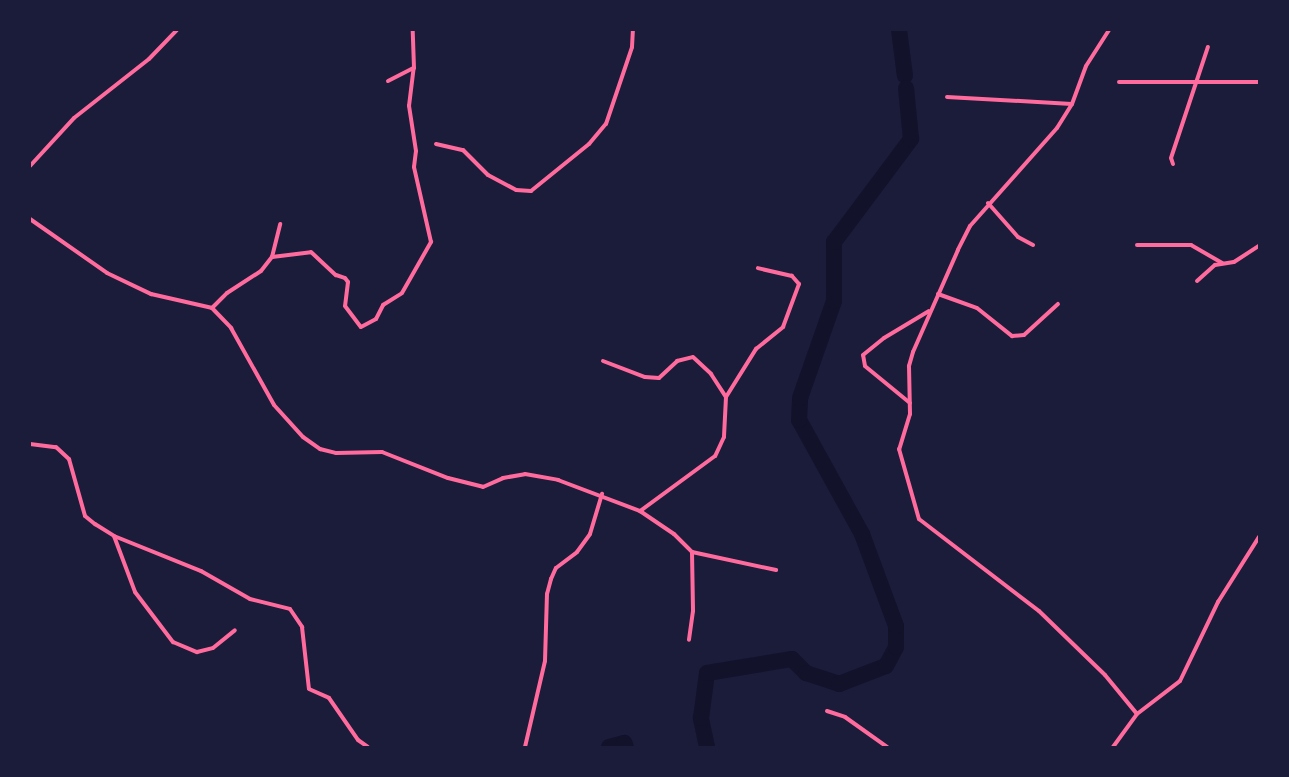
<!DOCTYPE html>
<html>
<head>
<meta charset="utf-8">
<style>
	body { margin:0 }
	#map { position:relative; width:1289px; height:777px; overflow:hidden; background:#1b1b3a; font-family:"Roboto Condensed",sans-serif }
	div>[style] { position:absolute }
	.river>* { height:16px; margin:-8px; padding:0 8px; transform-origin:8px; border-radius:8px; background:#12122b }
	.minor>* { height:4px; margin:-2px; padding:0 2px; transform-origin:2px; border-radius:2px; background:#ff6b9d }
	span { translate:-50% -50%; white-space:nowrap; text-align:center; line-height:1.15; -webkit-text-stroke:4px #1b1b3a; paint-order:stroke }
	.frame { position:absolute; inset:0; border:31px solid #1b1b3a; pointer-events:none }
</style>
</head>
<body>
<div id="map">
	<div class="river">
		<i style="left:899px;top:30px;width:46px;rotate:82.6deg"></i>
		<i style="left:609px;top:747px;width:16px;rotate:-15deg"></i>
		<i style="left:624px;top:743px;width:4px;rotate:63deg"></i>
		<i style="left:707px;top:747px;width:30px;rotate:-102deg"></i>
		<i style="left:701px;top:718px;width:45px;rotate:-82.4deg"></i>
		<i style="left:707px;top:673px;width:86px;rotate:-9.4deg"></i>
		<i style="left:792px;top:659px;width:20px;rotate:45deg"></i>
		<i style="left:806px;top:673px;width:35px;rotate:18deg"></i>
		<i style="left:839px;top:684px;width:50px;rotate:-21deg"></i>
		<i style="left:886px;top:666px;width:21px;rotate:-62deg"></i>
		<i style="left:896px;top:647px;width:21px;rotate:-90deg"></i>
		<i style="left:896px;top:626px;width:98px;rotate:-110.3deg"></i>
		<i style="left:862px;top:534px;width:130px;rotate:-118.9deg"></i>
		<i style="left:799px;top:420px;width:22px;rotate:-87deg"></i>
		<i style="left:800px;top:398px;width:103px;rotate:-70.7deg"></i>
		<i style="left:834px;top:301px;width:59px;rotate:-90deg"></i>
		<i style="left:834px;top:242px;width:129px;rotate:-53.2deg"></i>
		<i style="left:911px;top:139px;width:51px;rotate:-95.6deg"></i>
	</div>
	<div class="minor">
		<i style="left:388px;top:81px;width:29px;rotate:-27deg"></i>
		<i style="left:1119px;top:82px;width:140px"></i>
		<i style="left:947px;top:97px;width:125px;rotate:3.2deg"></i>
		<i style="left:1072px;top:104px;width:40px;rotate:-69.8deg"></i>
		<i style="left:1086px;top:66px;width:43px;rotate:-57.4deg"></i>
		<i style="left:1072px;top:104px;width:28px;rotate:122deg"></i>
		<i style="left:1057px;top:128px;width:131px;rotate:131.6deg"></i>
		<i style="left:970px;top:226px;width:27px;rotate:117deg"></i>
		<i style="left:958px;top:250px;width:111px;rotate:113.8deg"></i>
		<i style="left:913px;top:352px;width:15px;rotate:106deg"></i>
		<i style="left:909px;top:366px;width:48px;rotate:88.8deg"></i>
		<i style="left:910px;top:414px;width:37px;rotate:107deg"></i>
		<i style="left:899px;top:449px;width:73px;rotate:74.1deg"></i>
		<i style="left:919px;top:519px;width:151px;rotate:37.5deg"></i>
		<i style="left:1039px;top:611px;width:92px;rotate:44.1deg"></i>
		<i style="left:1105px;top:675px;width:50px;rotate:50.6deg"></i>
		<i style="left:436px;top:144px;width:28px;rotate:13deg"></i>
		<i style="left:463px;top:150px;width:35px;rotate:45deg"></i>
		<i style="left:488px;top:175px;width:32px;rotate:28deg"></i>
		<i style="left:516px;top:190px;width:15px;rotate:4deg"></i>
		<i style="left:531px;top:191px;width:75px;rotate:-39deg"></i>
		<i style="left:589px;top:144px;width:26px;rotate:-50deg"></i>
		<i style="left:606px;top:124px;width:81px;rotate:-71.3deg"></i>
		<i style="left:632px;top:47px;width:17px;rotate:-87deg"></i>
		<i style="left:1173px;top:164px;width:6px;rotate:-108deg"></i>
		<i style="left:1171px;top:158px;width:117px;rotate:-71.6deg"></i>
		<i style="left:30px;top:166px;width:65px;rotate:-47.5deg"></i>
		<i style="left:74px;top:118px;width:95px;rotate:-38.2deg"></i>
		<i style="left:149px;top:59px;width:40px;rotate:-46deg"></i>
		<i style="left:988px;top:203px;width:45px;rotate:48.6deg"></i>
		<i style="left:1018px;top:237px;width:17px;rotate:28deg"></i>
		<i style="left:30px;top:219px;width:94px;rotate:35deg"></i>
		<i style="left:107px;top:273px;width:49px;rotate:25.5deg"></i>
		<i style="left:151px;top:294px;width:63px;rotate:12.9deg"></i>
		<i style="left:212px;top:308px;width:28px;rotate:46deg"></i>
		<i style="left:231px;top:328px;width:88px;rotate:60.8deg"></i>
		<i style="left:274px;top:405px;width:43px;rotate:47.8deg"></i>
		<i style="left:303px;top:437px;width:21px;rotate:35deg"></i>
		<i style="left:320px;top:449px;width:16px;rotate:14deg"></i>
		<i style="left:336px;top:453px;width:46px;rotate:-1.2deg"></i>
		<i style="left:382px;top:452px;width:71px;rotate:21.5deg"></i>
		<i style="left:448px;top:478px;width:36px;rotate:14deg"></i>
		<i style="left:483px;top:487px;width:22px;rotate:-24deg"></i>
		<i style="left:503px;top:478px;width:22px;rotate:-10deg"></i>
		<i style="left:525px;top:474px;width:34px;rotate:10deg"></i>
		<i style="left:558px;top:480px;width:88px;rotate:20.7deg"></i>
		<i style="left:640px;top:511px;width:41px;rotate:34.1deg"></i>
		<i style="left:674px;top:534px;width:25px;rotate:45deg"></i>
		<i style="left:692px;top:552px;width:59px;rotate:89deg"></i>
		<i style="left:693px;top:611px;width:29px;rotate:98deg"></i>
		<i style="left:1137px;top:245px;width:54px"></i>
		<i style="left:1191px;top:245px;width:36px;rotate:30deg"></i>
		<i style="left:272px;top:257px;width:39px;rotate:-7deg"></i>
		<i style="left:311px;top:252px;width:34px;rotate:43deg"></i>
		<i style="left:336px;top:275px;width:9px;rotate:18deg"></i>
		<i style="left:345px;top:278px;width:5px;rotate:53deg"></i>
		<i style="left:348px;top:282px;width:24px;rotate:97deg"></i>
		<i style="left:345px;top:306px;width:26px;rotate:53deg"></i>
		<i style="left:361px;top:327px;width:17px;rotate:-28deg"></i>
		<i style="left:376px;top:319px;width:16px;rotate:-63deg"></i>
		<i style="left:383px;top:305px;width:22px;rotate:-32deg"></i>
		<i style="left:402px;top:293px;width:59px;rotate:-60.4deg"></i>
		<i style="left:431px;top:242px;width:77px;rotate:-102.8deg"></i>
		<i style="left:414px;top:167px;width:16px;rotate:-83deg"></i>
		<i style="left:416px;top:151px;width:46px;rotate:-98.8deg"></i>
		<i style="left:409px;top:106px;width:38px;rotate:-83deg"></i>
		<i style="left:414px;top:68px;width:38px;rotate:-92deg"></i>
		<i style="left:1197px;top:281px;width:24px;rotate:-42deg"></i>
		<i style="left:1215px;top:265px;width:19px;rotate:-9deg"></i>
		<i style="left:1234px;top:262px;width:30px;rotate:-33deg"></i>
		<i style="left:938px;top:294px;width:41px;rotate:19.7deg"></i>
		<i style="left:977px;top:308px;width:45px;rotate:38.7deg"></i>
		<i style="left:1012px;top:336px;width:12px;rotate:-5deg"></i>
		<i style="left:1024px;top:335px;width:46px;rotate:-42.4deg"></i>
		<i style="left:212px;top:308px;width:21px;rotate:-45deg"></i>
		<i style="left:227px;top:293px;width:40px;rotate:-32.9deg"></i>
		<i style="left:261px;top:271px;width:18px;rotate:-52deg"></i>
		<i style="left:272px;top:257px;width:34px;rotate:-76deg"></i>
		<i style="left:603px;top:361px;width:45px;rotate:20.9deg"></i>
		<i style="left:645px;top:377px;width:14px;rotate:4deg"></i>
		<i style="left:659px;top:378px;width:25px;rotate:-43deg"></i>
		<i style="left:677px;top:361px;width:16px;rotate:-14deg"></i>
		<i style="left:693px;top:357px;width:25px;rotate:43deg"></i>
		<i style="left:711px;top:374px;width:27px;rotate:57deg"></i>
		<i style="left:726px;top:397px;width:40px;rotate:92.9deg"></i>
		<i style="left:724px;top:437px;width:21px;rotate:115deg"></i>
		<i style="left:715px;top:456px;width:93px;rotate:143.7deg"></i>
		<i style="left:726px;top:397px;width:57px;rotate:-58deg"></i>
		<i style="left:756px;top:349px;width:35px;rotate:-39deg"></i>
		<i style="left:783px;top:327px;width:46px;rotate:-69.6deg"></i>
		<i style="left:799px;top:284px;width:11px;rotate:-131deg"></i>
		<i style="left:792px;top:276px;width:35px;rotate:-167deg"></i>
		<i style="left:910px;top:403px;width:58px;rotate:-140.6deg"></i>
		<i style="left:865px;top:366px;width:11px;rotate:-100deg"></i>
		<i style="left:863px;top:355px;width:27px;rotate:-39deg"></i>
		<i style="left:884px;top:338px;width:52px;rotate:-31deg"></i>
		<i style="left:30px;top:444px;width:26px;rotate:7deg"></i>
		<i style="left:56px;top:447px;width:18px;rotate:43deg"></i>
		<i style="left:69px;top:459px;width:59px;rotate:74.3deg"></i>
		<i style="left:85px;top:516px;width:13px;rotate:39deg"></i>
		<i style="left:95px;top:524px;width:22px;rotate:32deg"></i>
		<i style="left:114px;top:536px;width:94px;rotate:21.9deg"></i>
		<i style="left:201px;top:571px;width:56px;rotate:29.7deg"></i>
		<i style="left:250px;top:599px;width:41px;rotate:14deg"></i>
		<i style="left:290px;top:609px;width:22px;rotate:56deg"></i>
		<i style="left:302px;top:627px;width:62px;rotate:83.6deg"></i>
		<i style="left:309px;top:689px;width:22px;rotate:24deg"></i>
		<i style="left:329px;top:698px;width:51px;rotate:55.4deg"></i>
		<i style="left:358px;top:740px;width:12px;rotate:35deg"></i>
		<i style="left:114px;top:536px;width:60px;rotate:69.4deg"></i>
		<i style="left:135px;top:592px;width:63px;rotate:52.8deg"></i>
		<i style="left:173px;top:642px;width:26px;rotate:23deg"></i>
		<i style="left:197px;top:652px;width:16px;rotate:-14deg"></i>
		<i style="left:213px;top:648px;width:28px;rotate:-39deg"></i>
		<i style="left:692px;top:552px;width:86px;rotate:12.1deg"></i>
		<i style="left:827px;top:711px;width:19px;rotate:18deg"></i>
		<i style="left:845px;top:717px;width:52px;rotate:35.5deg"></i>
		<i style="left:525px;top:747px;width:88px;rotate:-76.9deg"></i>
		<i style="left:545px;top:661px;width:67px;rotate:-88.3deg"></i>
		<i style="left:547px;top:594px;width:16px;rotate:-75deg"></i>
		<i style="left:551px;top:579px;width:12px;rotate:-66deg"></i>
		<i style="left:556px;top:568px;width:26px;rotate:-37deg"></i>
		<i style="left:577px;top:552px;width:22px;rotate:-54deg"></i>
		<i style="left:590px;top:534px;width:42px;rotate:-73.3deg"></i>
		<i style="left:1113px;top:747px;width:41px;rotate:-54deg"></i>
		<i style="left:1137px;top:714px;width:54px;rotate:-37.5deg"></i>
		<i style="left:1180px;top:681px;width:88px;rotate:-64.3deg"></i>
		<i style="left:1218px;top:602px;width:77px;rotate:-57.8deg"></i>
	</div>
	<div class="frame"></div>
</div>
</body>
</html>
